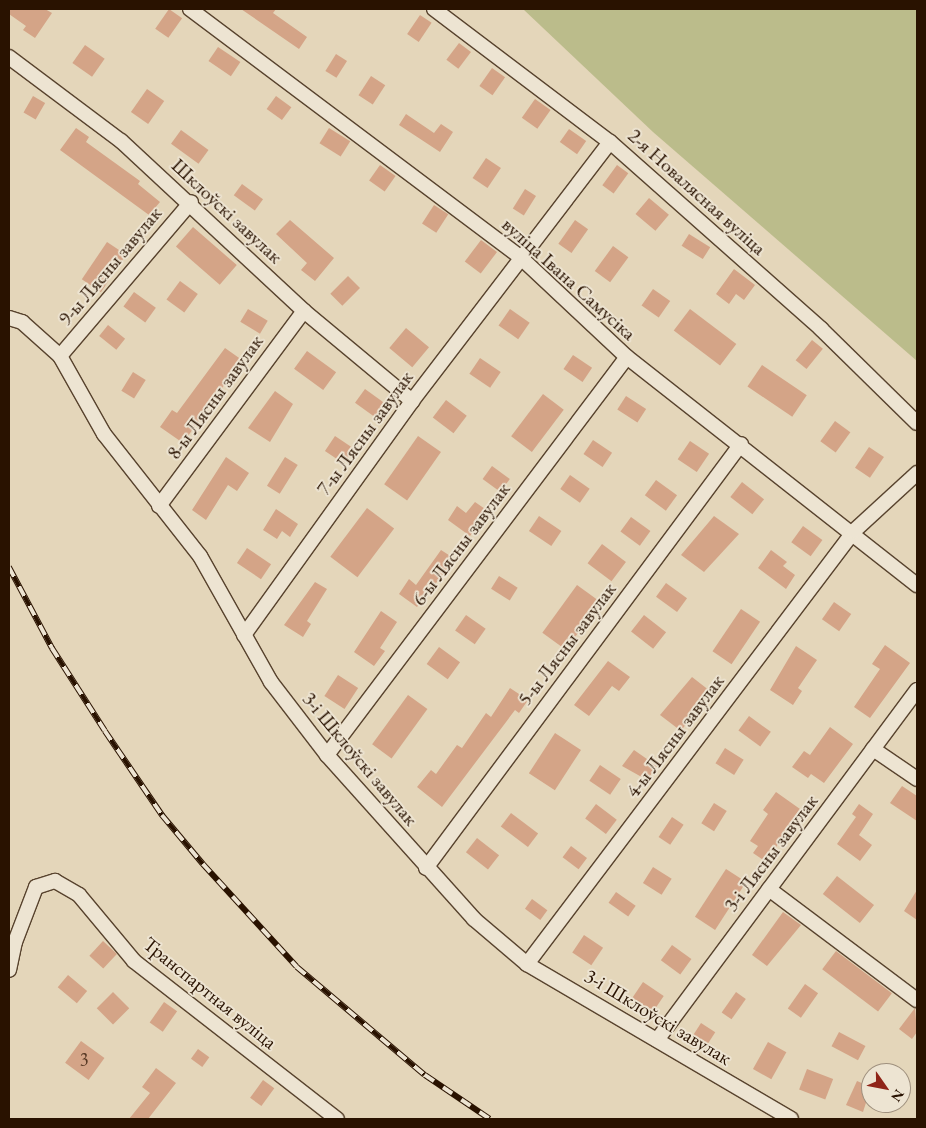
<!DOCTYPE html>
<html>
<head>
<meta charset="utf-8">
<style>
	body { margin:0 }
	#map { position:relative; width:926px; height:1128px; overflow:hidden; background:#e4d6ba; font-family:"EB Garamond",serif }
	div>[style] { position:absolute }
	.green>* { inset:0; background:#bbbc8b }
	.building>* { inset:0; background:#d4a487; transform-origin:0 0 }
	.roads { filter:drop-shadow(1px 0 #58432e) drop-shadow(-1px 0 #58432e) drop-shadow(0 1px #58432e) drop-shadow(0 -1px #58432e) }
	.street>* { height:14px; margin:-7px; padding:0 7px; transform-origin:7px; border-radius:7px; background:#ede4d2 }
	.rail>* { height:5.5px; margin-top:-2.75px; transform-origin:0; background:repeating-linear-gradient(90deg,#ede4d2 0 11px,#291200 0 22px); box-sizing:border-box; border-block:1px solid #291200 }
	span { translate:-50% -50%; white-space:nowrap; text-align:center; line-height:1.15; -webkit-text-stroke:4px #ede4d2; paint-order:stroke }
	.number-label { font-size:18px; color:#543622 }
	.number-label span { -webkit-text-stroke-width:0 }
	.street-label { font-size:20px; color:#291200 }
	.frame { position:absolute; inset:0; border:10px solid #291200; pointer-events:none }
	.north { position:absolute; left:861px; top:1063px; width:50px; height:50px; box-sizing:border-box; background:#ede4d2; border:1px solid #9f907e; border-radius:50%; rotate:123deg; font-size:14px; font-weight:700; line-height:20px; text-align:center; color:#291200 }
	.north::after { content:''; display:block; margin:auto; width:18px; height:22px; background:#8f2418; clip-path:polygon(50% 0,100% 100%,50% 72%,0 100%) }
</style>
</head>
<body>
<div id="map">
	<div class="green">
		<i style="clip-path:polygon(523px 9px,917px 9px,917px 361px,653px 132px)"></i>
	</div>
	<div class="building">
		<i style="clip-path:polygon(9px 9px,45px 9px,52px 13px,35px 38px,23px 30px,26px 26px,9px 14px)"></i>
		<i style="left:169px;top:9px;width:16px;height:24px;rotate:35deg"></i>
		<i style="clip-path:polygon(241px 9px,276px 9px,273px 13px,307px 37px,299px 49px)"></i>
		<i style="left:420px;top:15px;width:14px;height:23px;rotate:34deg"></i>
		<i style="left:459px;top:43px;width:15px;height:21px;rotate:37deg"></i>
		<i style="left:85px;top:45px;width:24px;height:22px;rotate:35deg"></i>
		<i style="left:218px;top:47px;width:27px;height:17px;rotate:34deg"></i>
		<i style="left:336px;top:54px;width:13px;height:20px;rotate:32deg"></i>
		<i style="left:492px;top:68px;width:16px;height:22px;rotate:35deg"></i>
		<i style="left:371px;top:76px;width:17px;height:23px;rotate:33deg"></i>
		<i style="left:147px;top:89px;width:21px;height:28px;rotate:35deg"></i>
		<i style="left:33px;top:96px;width:14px;height:19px;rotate:30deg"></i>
		<i style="left:276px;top:96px;width:19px;height:16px;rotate:36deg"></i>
		<i style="left:535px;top:99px;width:19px;height:23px;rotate:35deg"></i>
		<i style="clip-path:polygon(406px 114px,434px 133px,441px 124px,453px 132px,440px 152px,399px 125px)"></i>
		<i style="clip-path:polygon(76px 128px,89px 137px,86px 142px,140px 181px,138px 184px,160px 202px,149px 215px,60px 150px)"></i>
		<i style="left:329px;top:128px;width:25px;height:18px;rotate:32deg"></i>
		<i style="left:569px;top:129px;width:21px;height:16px;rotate:35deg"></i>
		<i style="left:181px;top:130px;width:34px;height:17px;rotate:36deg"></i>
		<i style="left:486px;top:158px;width:18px;height:24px;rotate:34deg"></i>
		<i style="left:380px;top:165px;width:19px;height:19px;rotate:35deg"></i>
		<i style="left:617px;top:165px;width:14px;height:25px;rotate:36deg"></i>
		<i style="left:242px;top:184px;width:26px;height:14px;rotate:36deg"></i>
		<i style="left:525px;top:189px;width:13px;height:23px;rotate:32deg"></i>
		<i style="left:649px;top:198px;width:26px;height:21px;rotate:40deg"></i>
		<i style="left:434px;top:205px;width:17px;height:22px;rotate:33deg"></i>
		<i style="clip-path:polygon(290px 220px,334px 258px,315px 281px,301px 270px,307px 263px,276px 234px)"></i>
		<i style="left:575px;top:220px;width:16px;height:29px;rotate:35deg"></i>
		<i style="left:193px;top:227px;width:58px;height:26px;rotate:41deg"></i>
		<i style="left:689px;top:234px;width:25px;height:14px;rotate:32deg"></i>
		<i style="left:481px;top:240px;width:20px;height:27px;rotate:37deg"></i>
		<i style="left:107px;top:242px;width:23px;height:45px;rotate:34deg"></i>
		<i style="left:613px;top:246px;width:19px;height:31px;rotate:36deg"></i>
		<i style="clip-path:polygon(734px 269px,755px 285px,744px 300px,736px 294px,729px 304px,716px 294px)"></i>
		<i style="left:348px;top:276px;width:17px;height:25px;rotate:45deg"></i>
		<i style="left:180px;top:281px;width:22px;height:23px;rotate:36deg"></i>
		<i style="left:653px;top:289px;width:21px;height:20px;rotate:35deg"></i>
		<i style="left:134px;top:292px;width:27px;height:18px;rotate:36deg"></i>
		<i style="left:248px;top:309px;width:23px;height:15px;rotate:31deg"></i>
		<i style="left:510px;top:309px;width:24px;height:20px;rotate:35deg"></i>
		<i style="left:690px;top:309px;width:58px;height:27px;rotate:37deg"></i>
		<i style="left:108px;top:325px;width:22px;height:14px;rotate:39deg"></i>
		<i style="left:406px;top:328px;width:30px;height:26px;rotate:40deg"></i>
		<i style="left:812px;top:340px;width:14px;height:26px;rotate:39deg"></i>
		<i style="clip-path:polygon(225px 348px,242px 360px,183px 443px,160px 427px,172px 410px,177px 413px)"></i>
		<i style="left:307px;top:351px;width:36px;height:22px;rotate:36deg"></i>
		<i style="left:573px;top:355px;width:23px;height:17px;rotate:34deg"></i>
		<i style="left:480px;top:358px;width:25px;height:19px;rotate:34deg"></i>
		<i style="left:762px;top:365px;width:54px;height:26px;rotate:34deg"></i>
		<i style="left:133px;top:372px;width:15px;height:22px;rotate:32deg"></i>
		<i style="left:365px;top:389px;width:27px;height:17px;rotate:36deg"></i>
		<i style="clip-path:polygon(275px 391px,293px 404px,270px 442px,248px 428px)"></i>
		<i style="left:543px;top:394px;width:26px;height:53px;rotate:37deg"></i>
		<i style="left:626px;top:396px;width:24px;height:16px;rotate:33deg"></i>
		<i style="left:446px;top:400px;width:26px;height:22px;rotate:37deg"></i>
		<i style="left:835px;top:421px;width:19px;height:25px;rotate:36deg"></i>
		<i style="left:335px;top:436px;width:23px;height:18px;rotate:34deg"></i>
		<i style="left:418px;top:436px;width:28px;height:59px;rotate:35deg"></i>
		<i style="left:593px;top:440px;width:23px;height:17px;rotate:34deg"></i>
		<i style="left:690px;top:441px;width:23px;height:22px;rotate:34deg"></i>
		<i style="left:869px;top:447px;width:18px;height:25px;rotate:34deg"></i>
		<i style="clip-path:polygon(226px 457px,249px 473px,237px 491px,228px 485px,206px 520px,192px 510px)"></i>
		<i style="left:285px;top:457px;width:15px;height:34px;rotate:32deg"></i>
		<i style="left:492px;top:466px;width:22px;height:16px;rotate:36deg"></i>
		<i style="left:570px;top:475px;width:24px;height:17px;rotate:35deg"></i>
		<i style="left:656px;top:480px;width:26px;height:19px;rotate:36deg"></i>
		<i style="left:742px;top:482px;width:28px;height:19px;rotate:38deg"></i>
		<i style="clip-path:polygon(475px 502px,488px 511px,470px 536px,448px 520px,457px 506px,466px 513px)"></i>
		<i style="left:367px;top:508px;width:34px;height:61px;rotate:37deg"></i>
		<i style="clip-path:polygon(276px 509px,298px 524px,290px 537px,282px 531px,277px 539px,263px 530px)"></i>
		<i style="left:539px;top:516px;width:27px;height:18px;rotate:34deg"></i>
		<i style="clip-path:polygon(714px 516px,739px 534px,704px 572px,681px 555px)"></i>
		<i style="left:631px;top:517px;width:24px;height:18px;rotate:36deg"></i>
		<i style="left:803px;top:526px;width:24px;height:20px;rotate:36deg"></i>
		<i style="left:602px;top:544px;width:30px;height:24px;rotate:37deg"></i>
		<i style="left:247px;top:548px;width:29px;height:18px;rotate:34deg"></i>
		<i style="clip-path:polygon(441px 550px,455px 559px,417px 607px,399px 594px,409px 579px,416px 585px)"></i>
		<i style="clip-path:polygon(771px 550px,787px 562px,783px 566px,795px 575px,786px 589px,758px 568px)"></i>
		<i style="left:499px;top:576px;width:22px;height:15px;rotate:32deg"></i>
		<i style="clip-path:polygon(315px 582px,327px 589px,307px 621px,311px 624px,303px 637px,284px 625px)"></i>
		<i style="left:666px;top:583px;width:26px;height:17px;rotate:36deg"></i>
		<i style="left:577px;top:585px;width:29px;height:59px;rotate:36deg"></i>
		<i style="left:834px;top:602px;width:21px;height:21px;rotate:35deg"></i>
		<i style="left:741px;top:609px;width:23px;height:51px;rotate:34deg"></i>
		<i style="clip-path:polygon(381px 611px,397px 622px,380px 648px,385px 651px,374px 666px,354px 652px)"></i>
		<i style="left:466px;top:615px;width:24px;height:19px;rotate:35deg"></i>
		<i style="left:644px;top:615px;width:28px;height:21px;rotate:38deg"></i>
		<i style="clip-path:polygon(885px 645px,910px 663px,870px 718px,854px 707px,880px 669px,872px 664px)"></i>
		<i style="clip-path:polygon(796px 646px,817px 660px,798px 688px,802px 691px,793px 705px,770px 690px)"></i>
		<i style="left:439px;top:647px;width:26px;height:21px;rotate:36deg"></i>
		<i style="clip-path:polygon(608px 661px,630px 677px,619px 691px,612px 686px,589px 716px,574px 705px)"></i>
		<i style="left:338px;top:675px;width:24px;height:25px;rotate:33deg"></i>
		<i style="clip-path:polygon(692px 677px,710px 691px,681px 731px,660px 715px)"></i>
		<i style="clip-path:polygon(510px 688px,528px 700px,519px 713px,515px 710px,442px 807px,417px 787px,431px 770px,436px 774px,457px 745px,462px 748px,486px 713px,491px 717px)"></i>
		<i style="left:408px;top:695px;width:24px;height:61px;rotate:36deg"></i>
		<i style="left:749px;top:716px;width:27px;height:18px;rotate:36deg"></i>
		<i style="clip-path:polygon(830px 727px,853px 744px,824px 783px,811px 774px,808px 778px,792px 767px,804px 751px,810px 755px)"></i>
		<i style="left:555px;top:733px;width:31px;height:48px;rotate:33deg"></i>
		<i style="left:725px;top:748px;width:22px;height:18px;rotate:32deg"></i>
		<i style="clip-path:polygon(634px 750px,657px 766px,647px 780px,622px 766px)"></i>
		<i style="left:600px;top:765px;width:25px;height:19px;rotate:34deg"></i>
		<i style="clip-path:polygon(902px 786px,917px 796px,917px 821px,890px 803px)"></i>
		<i style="clip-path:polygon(776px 792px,800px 809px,795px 816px,801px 821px,793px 832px,789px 828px,766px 862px,753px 853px,758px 846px,750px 841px,768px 814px,763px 810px)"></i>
		<i style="left:714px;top:803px;width:15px;height:24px;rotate:32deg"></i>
		<i style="left:596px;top:804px;width:26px;height:18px;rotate:37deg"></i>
		<i style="clip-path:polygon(859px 804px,873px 814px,859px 835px,872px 845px,860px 861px,837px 844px,856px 817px,852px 814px)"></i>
		<i style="left:511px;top:813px;width:34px;height:17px;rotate:37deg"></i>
		<i style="left:672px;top:817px;width:14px;height:24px;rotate:34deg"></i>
		<i style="left:477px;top:838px;width:28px;height:18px;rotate:38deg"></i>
		<i style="left:571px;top:846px;width:20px;height:14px;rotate:37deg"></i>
		<i style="left:653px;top:867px;width:22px;height:19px;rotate:32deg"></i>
		<i style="left:726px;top:869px;width:24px;height:57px;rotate:33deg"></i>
		<i style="left:837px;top:876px;width:47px;height:23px;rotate:38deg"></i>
		<i style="clip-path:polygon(917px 890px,917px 920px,904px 911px)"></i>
		<i style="left:616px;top:892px;width:24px;height:13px;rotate:35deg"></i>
		<i style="left:532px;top:899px;width:19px;height:12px;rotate:36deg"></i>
		<i style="clip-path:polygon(783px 912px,801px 925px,767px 966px,752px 955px)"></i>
		<i style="left:584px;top:935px;width:23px;height:21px;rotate:34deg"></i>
		<i style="left:103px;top:941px;width:19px;height:20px;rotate:43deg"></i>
		<i style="left:672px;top:945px;width:24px;height:19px;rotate:36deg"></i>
		<i style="left:836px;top:951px;width:70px;height:23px;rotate:37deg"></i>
		<i style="left:68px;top:975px;width:25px;height:16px;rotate:40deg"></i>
		<i style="left:643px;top:982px;width:25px;height:19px;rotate:34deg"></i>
		<i style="left:805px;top:984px;width:16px;height:30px;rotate:35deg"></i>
		<i style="left:113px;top:992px;width:23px;height:23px;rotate:45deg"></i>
		<i style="left:736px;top:992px;width:12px;height:25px;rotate:35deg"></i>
		<i style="left:164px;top:1002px;width:16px;height:25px;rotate:35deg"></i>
		<i style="clip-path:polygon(915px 1008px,917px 1032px,912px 1039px,899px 1029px)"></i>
		<i style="left:701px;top:1023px;width:17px;height:16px;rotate:33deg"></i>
		<i style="left:839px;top:1032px;width:30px;height:16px;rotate:28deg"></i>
		<i style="left:81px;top:1041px;width:29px;height:27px;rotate:36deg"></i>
		<i style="left:768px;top:1042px;width:21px;height:31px;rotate:29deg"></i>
		<i style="left:198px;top:1049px;width:14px;height:12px;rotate:36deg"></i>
		<i style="clip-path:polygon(156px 1068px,176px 1083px,148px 1119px,129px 1119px,150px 1093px,142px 1087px)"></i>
		<i style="left:807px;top:1069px;width:28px;height:22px;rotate:21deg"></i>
		<i style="left:263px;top:1080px;width:14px;height:22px;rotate:36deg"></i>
		<i style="clip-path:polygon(857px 1081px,871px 1087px,863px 1112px,846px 1105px)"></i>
	</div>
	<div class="roads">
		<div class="street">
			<i style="left:190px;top:9px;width:413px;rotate:36.9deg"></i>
			<i style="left:520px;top:257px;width:146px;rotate:43.1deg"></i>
			<i style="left:627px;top:357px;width:369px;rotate:38.2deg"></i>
			<i style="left:434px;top:9px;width:221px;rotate:37.1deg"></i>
			<i style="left:610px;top:142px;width:282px;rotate:41.5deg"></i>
			<i style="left:821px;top:329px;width:134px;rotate:44.4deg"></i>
			<i style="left:9px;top:57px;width:140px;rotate:36.9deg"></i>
			<i style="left:121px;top:141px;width:250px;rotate:42.9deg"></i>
			<i style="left:304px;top:311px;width:141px;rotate:39.8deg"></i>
			<i style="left:9px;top:318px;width:14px;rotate:17deg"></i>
			<i style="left:22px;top:322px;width:51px;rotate:41.8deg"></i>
			<i style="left:60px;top:356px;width:90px;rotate:60.6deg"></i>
			<i style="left:104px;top:434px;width:155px;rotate:51.8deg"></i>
			<i style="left:200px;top:556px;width:145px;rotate:60.6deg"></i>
			<i style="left:271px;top:682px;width:92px;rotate:52.5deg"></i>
			<i style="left:327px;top:755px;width:220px;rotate:48.1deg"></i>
			<i style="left:474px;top:919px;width:70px;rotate:40.3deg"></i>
			<i style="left:527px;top:964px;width:306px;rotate:30.4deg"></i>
			<i style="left:60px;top:356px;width:202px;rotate:-49.6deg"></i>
			<i style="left:159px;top:506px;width:243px;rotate:-53.4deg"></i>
			<i style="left:244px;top:635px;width:288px;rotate:-54.3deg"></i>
			<i style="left:412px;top:401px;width:326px;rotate:-52.6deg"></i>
			<i style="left:873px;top:749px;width:53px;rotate:34.3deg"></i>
			<i style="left:327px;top:755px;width:498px;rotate:-53deg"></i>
			<i style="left:426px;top:868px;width:528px;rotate:-53.39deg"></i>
			<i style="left:769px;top:889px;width:185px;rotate:36.9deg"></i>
			<i style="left:527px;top:964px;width:543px;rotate:-52.94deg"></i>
			<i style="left:854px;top:531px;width:86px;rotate:-42.6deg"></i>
			<i style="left:9px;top:970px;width:29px;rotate:-78deg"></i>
			<i style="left:15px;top:942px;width:59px;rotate:-69.1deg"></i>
			<i style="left:36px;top:887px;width:20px;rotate:-18deg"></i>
			<i style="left:55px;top:881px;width:28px;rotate:30deg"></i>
			<i style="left:79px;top:895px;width:86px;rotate:50.2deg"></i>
			<i style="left:134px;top:961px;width:257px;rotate:37.9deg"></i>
			<i style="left:657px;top:1040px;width:436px;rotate:-53.4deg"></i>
		</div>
	</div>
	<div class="rail">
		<i style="left:9px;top:567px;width:92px;rotate:62deg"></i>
		<i style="left:52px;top:648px;width:98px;rotate:57.4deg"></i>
		<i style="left:105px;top:731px;width:102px;rotate:55.8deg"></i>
		<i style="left:162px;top:815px;width:64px;rotate:50.1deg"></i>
		<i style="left:203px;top:864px;width:139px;rotate:47.6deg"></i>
		<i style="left:297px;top:967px;width:167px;rotate:40.2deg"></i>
		<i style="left:425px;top:1075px;width:78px;rotate:34.1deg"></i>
	</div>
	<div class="number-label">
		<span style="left:84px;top:1060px">3</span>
	</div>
	<div class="street-label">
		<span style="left:697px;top:192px;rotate:42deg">2-я Новалясная вуліца</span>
		<span style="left:227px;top:211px;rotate:43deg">Шклоўскі завулак</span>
		<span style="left:110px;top:266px;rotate:-50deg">9-ы Лясны завулак</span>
		<span style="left:569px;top:279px;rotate:42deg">вуліца Івана Самусіка</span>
		<span style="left:215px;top:397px;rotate:-54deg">8-ы Лясны завулак</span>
		<span style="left:365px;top:433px;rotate:-54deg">7-ы Лясны завулак</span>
		<span style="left:461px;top:544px;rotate:-53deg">6-ы Лясны завулак</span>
		<span style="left:567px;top:644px;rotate:-53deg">5-ы Лясны завулак</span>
		<span style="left:675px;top:736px;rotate:-53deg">4-ы Лясны завулак</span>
		<span style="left:360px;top:759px;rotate:50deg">3-і Шклоўскі завулак</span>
		<span style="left:771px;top:853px;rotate:-53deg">3-і Лясны завулак</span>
		<span style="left:210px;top:993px;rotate:39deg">Транспартная вуліца</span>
		<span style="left:658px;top:1017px;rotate:31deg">3-і Шклоўскі завулак</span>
	</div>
	<div class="frame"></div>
	<div class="north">N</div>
</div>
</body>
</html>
